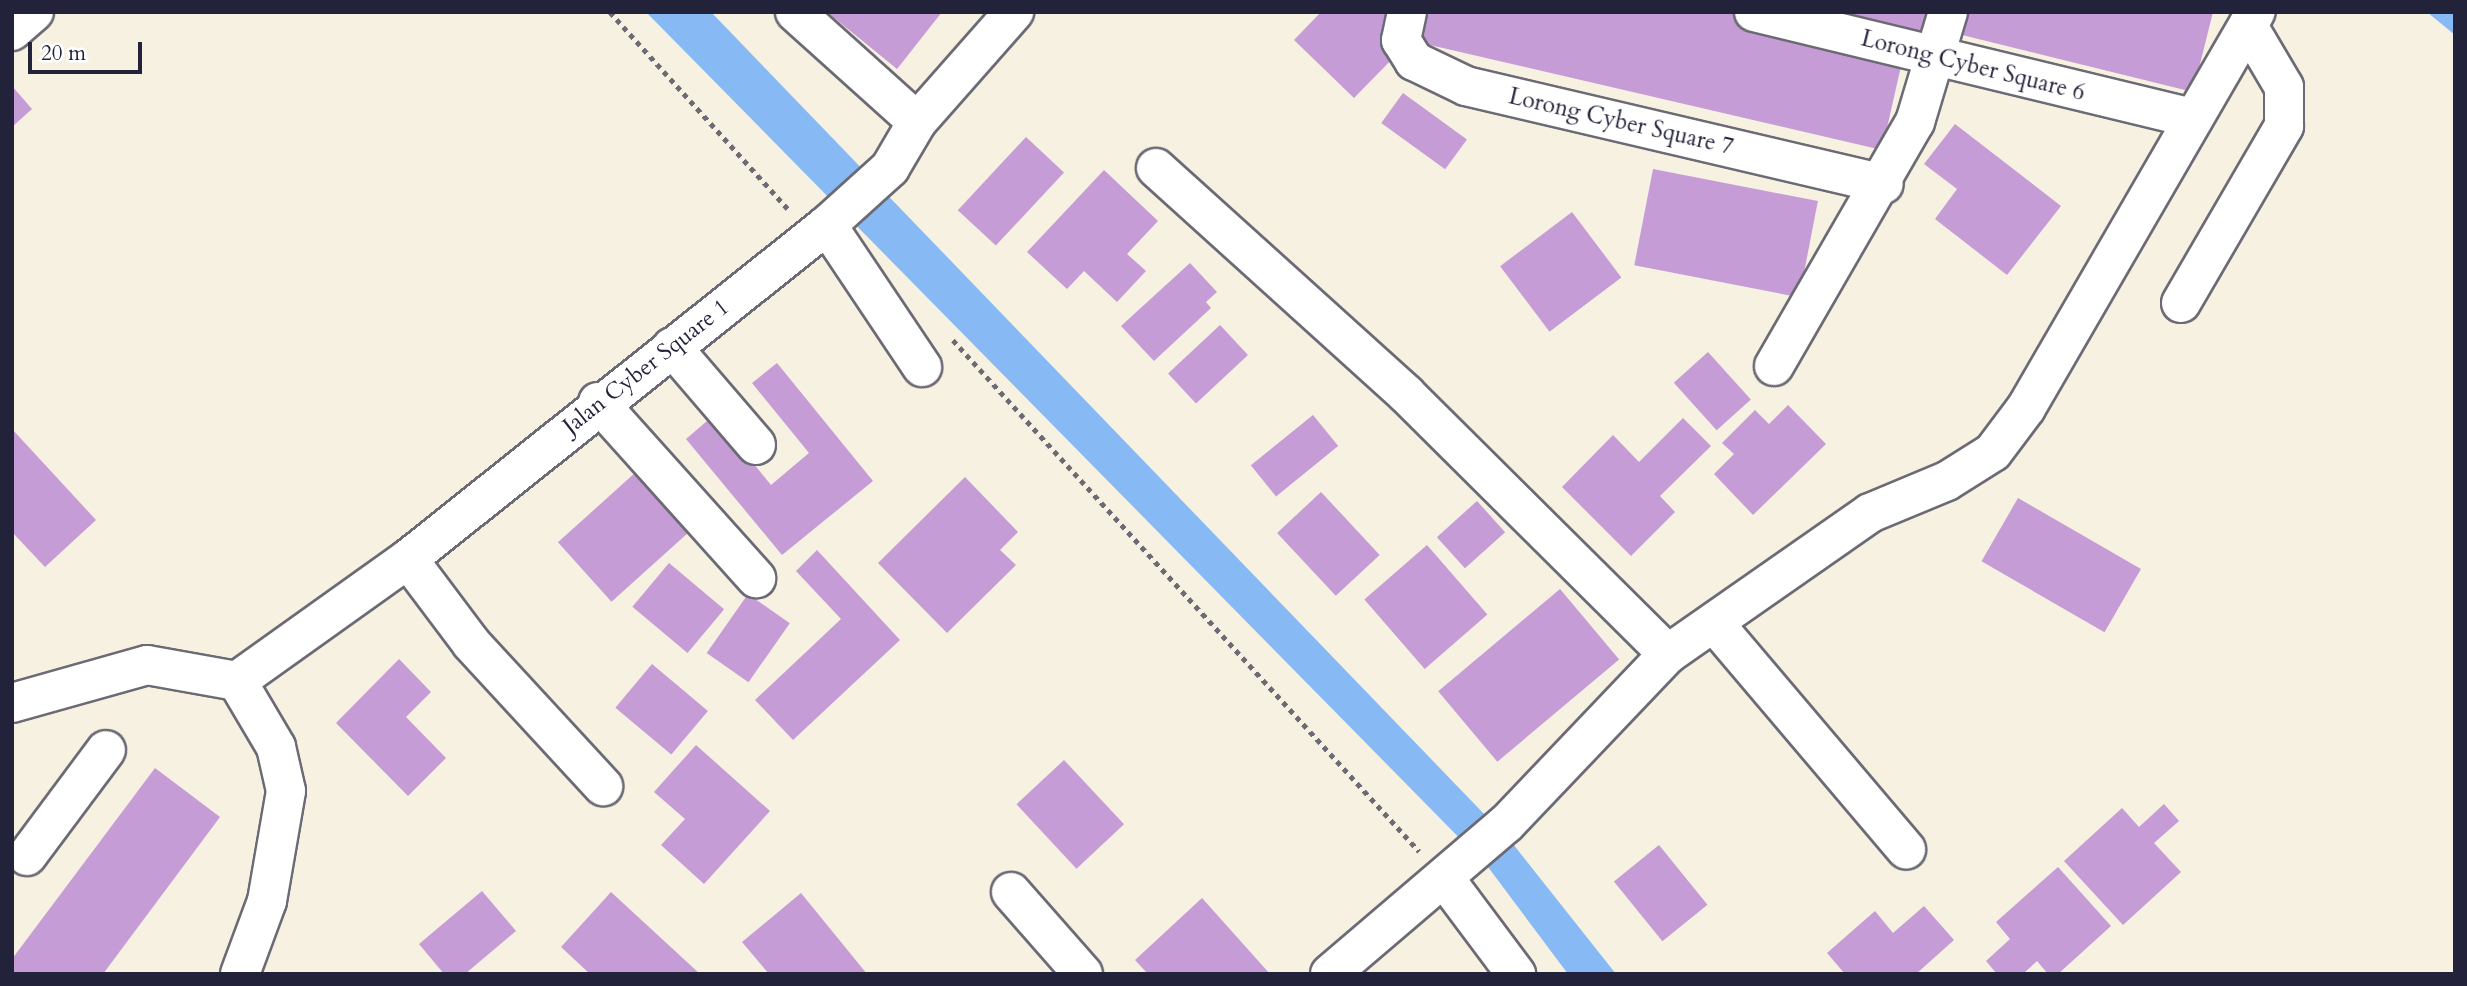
<!DOCTYPE html>
<html>
<head>
<meta charset="utf-8">
<style>
	body { margin:0 }
	#map { position:relative; width:2467px; height:986px; overflow:hidden; background:#f6f1e1; font-family:Cardo,serif }
	div>[style] { position:absolute }
	.water>* { inset:0; background:#87b9f4 }
	.building>* { inset:0; background:#c59cd6; transform-origin:0 0 }
	.path>* { height:4.5px; margin-top:-2.25px; transform-origin:0; background:repeating-linear-gradient(90deg,#6c6a75 0 5px,transparent 0 10px) }
	.roads { filter:drop-shadow(2px 0 #6c6a75) drop-shadow(-2px 0 #6c6a75) drop-shadow(0 2px #6c6a75) drop-shadow(0 -2px #6c6a75) }
	.minor>* { height:38px; margin:-19px; padding:0 19px; transform-origin:19px; border-radius:19px; background:#fff }
	span { translate:-50% -50%; white-space:nowrap; text-align:center; line-height:1.15; -webkit-text-stroke:6px #fff; paint-order:stroke }
	.street-label { font-size:23px; color:#22223b }
	.frame { position:absolute; inset:0; border:14px solid #22223b; pointer-events:none }
	.scale { position:absolute; left:28px; top:42px; width:114px; height:32px; box-sizing:border-box; border:4px solid #22223b; border-top:0; padding-left:9px; font-size:21px; line-height:24px; white-space:nowrap; color:#22223b; -webkit-text-stroke:5px #fff; paint-order:stroke }
</style>
</head>
<body>
<div id="map">
	<div class="water">
		<i style="clip-path:polygon(646px 12px,711px 12px,1513px 844px,1616px 974px,1568px 974px,1488px 867px)"></i>
		<i style="clip-path:polygon(2427px 12px,2455px 12px,2455px 35px)"></i>
	</div>
	<div class="building">
		<i style="clip-path:polygon(827px 12px,942px 12px,897px 69px)"></i>
		<i style="clip-path:polygon(1321px 12px,1384px 12px,1394px 22px,1380px 36px,1398px 53px,1354px 98px,1294px 40px)"></i>
		<i style="clip-path:polygon(1424px 12px,1727px 12px,1904px 53px,1882px 150px,1417px 42px)"></i>
		<i style="clip-path:polygon(1832px 12px,1944px 12px,1937px 39px)"></i>
		<i style="clip-path:polygon(1964px 12px,2213px 12px,2193px 92px,1958px 34px)"></i>
		<i style="clip-path:polygon(12px 86px,32px 109px,12px 127px)"></i>
		<i style="left:1403px;top:93px;width:79px;height:37px;rotate:36deg"></i>
		<i style="clip-path:polygon(1955px 124px,2061px 206px,2007px 275px,1935px 219px,1957px 189px,1924px 164px)"></i>
		<i style="left:1026px;top:137px;width:52px;height:100px;rotate:43deg"></i>
		<i style="left:1653px;top:169px;width:168px;height:98px;rotate:11deg"></i>
		<i style="clip-path:polygon(1104px 170px,1158px 221px,1127px 254px,1146px 271px,1117px 302px,1084px 271px,1067px 289px,1027px 252px)"></i>
		<i style="left:1572px;top:212px;width:82px;height:90px;rotate:53deg"></i>
		<i style="clip-path:polygon(1190px 263px,1217px 292px,1206px 302px,1211px 308px,1154px 361px,1121px 326px)"></i>
		<i style="left:1220px;top:325px;width:41px;height:71px;rotate:47deg"></i>
		<i style="left:1708px;top:352px;width:64px;height:46px;rotate:48deg"></i>
		<i style="clip-path:polygon(777px 363px,873px 481px,782px 555px,686px 439px,714px 415px,771px 485px,809px 453px,752px 383px)"></i>
		<i style="clip-path:polygon(1788px 405px,1826px 444px,1753px 515px,1714px 474px,1734px 454px,1722px 443px,1755px 410px,1769px 424px)"></i>
		<i style="left:1313px;top:415px;width:40px;height:80px;rotate:51deg"></i>
		<i style="clip-path:polygon(1683px 418px,1711px 446px,1660px 496px,1675px 512px,1631px 556px,1562px 487px,1613px 435px,1639px 462px)"></i>
		<i style="clip-path:polygon(12px 429px,96px 520px,45px 567px,12px 532px)"></i>
		<i style="left:636px;top:472px;width:80px;height:105px;rotate:48deg"></i>
		<i style="clip-path:polygon(965px 477px,1018px 532px,1000px 550px,1016px 565px,947px 633px,878px 563px)"></i>
		<i style="left:1321px;top:492px;width:86px;height:60px;rotate:47deg"></i>
		<i style="left:2018px;top:498px;width:142px;height:73px;rotate:30deg"></i>
		<i style="left:1477px;top:501px;width:42px;height:54px;rotate:48deg"></i>
		<i style="left:1427px;top:545px;width:92px;height:83px;rotate:49deg"></i>
		<i style="clip-path:polygon(817px 550px,900px 640px,793px 740px,755px 700px,841px 619px,796px 571px)"></i>
		<i style="left:669px;top:563px;width:72px;height:57px;rotate:40deg"></i>
		<i style="left:1560px;top:589px;width:92px;height:159px;rotate:50deg"></i>
		<i style="left:748px;top:594px;width:51px;height:72px;rotate:35deg"></i>
		<i style="clip-path:polygon(399px 659px,431px 692px,406px 717px,446px 758px,408px 796px,336px 723px)"></i>
		<i style="left:652px;top:664px;width:73px;height:57px;rotate:40deg"></i>
		<i style="clip-path:polygon(696px 745px,770px 811px,704px 884px,661px 845px,685px 819px,654px 792px)"></i>
		<i style="left:1064px;top:760px;width:88px;height:65px;rotate:47deg"></i>
		<i style="clip-path:polygon(155px 768px,220px 817px,103px 974px,12px 974px,12px 959px)"></i>
		<i style="clip-path:polygon(2164px 804px,2179px 821px,2154px 843px,2181px 872px,2123px 925px,2064px 861px,2122px 808px,2139px 827px)"></i>
		<i style="left:1659px;top:845px;width:77px;height:58px;rotate:51deg"></i>
		<i style="clip-path:polygon(2058px 867px,2111px 926px,2058px 974px,2048px 974px,2037px 961px,2023px 974px,1997px 974px,1986px 961px,2010px 939px,1996px 922px)"></i>
		<i style="clip-path:polygon(482px 891px,516px 931px,465px 974px,444px 974px,419px 944px)"></i>
		<i style="clip-path:polygon(611px 892px,700px 974px,590px 974px,561px 947px)"></i>
		<i style="clip-path:polygon(801px 893px,867px 974px,769px 974px,742px 942px)"></i>
		<i style="clip-path:polygon(1202px 898px,1270px 974px,1148px 974px,1135px 960px)"></i>
		<i style="clip-path:polygon(1924px 906px,1954px 940px,1916px 974px,1845px 974px,1827px 953px,1875px 911px,1893px 933px)"></i>
	</div>
	<div class="path">
		<i style="left:610px;top:12px;width:266px;rotate:47.9deg"></i>
		<i style="left:953px;top:340px;width:692px;rotate:47.64deg"></i>
	</div>
	<div class="roads">
		<div class="minor">
			<i style="left:795px;top:12px;width:164px;rotate:42deg"></i>
			<i style="left:1407px;top:12px;width:29px;rotate:102deg"></i>
			<i style="left:1401px;top:40px;width:25px;rotate:58deg"></i>
			<i style="left:1414px;top:61px;width:58px;rotate:25.7deg"></i>
			<i style="left:1466px;top:86px;width:429px;rotate:13.2deg"></i>
			<i style="left:1754px;top:12px;width:452px;rotate:13.6deg"></i>
			<i style="left:12px;top:31px;width:29px;rotate:-41deg"></i>
			<i style="left:1156px;top:168px;width:337px;rotate:42.1deg"></i>
			<i style="left:1406px;top:394px;width:369px;rotate:44.8deg"></i>
			<i style="left:827px;top:225px;width:171px;rotate:56.2deg"></i>
			<i style="left:2181px;top:303px;width:205px;rotate:-59.8deg"></i>
			<i style="left:2284px;top:126px;width:39px;rotate:-90deg"></i>
			<i style="left:2284px;top:87px;width:71px;rotate:-120.5deg"></i>
			<i style="left:672px;top:347px;width:129px;rotate:49.4deg"></i>
			<i style="left:1774px;top:366px;width:282px;rotate:-60deg"></i>
			<i style="left:1915px;top:122px;width:115px;rotate:-73.3deg"></i>
			<i style="left:598px;top:402px;width:237px;rotate:48.1deg"></i>
			<i style="left:408px;top:559px;width:105px;rotate:53.1deg"></i>
			<i style="left:471px;top:643px;width:195px;rotate:47.3deg"></i>
			<i style="left:1714px;top:623px;width:297px;rotate:49.7deg"></i>
			<i style="left:237px;top:681px;width:210px;rotate:-35.5deg"></i>
			<i style="left:408px;top:559px;width:536px;rotate:-38.56deg"></i>
			<i style="left:827px;top:225px;width:85px;rotate:-42.1deg"></i>
			<i style="left:890px;top:168px;width:53px;rotate:-59.6deg"></i>
			<i style="left:917px;top:122px;width:147px;rotate:-48.6deg"></i>
			<i style="left:237px;top:681px;width:77px;rotate:59.4deg"></i>
			<i style="left:276px;top:747px;width:45px;rotate:77.2deg"></i>
			<i style="left:286px;top:791px;width:112px;rotate:99.8deg"></i>
			<i style="left:267px;top:901px;width:78px;rotate:110.3deg"></i>
			<i style="left:12px;top:703px;width:140px;rotate:-15.7deg"></i>
			<i style="left:147px;top:665px;width:91px;rotate:10.1deg"></i>
			<i style="left:27px;top:856px;width:132px;rotate:-53.3deg"></i>
			<i style="left:1445px;top:879px;width:119px;rotate:53.2deg"></i>
			<i style="left:1011px;top:892px;width:109px;rotate:48.7deg"></i>
			<i style="left:1330px;top:974px;width:233px;rotate:-40.5deg"></i>
			<i style="left:1507px;top:823px;width:233px;rotate:-46.4deg"></i>
			<i style="left:1668px;top:654px;width:246px;rotate:-34.9deg"></i>
			<i style="left:1870px;top:513px;width:83px;rotate:-22.6deg"></i>
			<i style="left:1947px;top:481px;width:54px;rotate:-32.2deg"></i>
			<i style="left:1993px;top:452px;width:55px;rotate:-53.1deg"></i>
			<i style="left:2026px;top:408px;width:458px;rotate:-59.9deg"></i>
		</div>
	</div>
	<div class="street-label">
		<span style="left:1973px;top:66px;rotate:14deg">Lorong Cyber Square 6</span>
		<span style="left:1621px;top:122px;rotate:13deg">Lorong Cyber Square 7</span>
		<span style="left:646px;top:367px;rotate:-38deg">Jalan Cyber Square 1</span>
	</div>
	<div class="frame"></div>
	<div class="scale">20 m</div>
</div>
</body>
</html>
